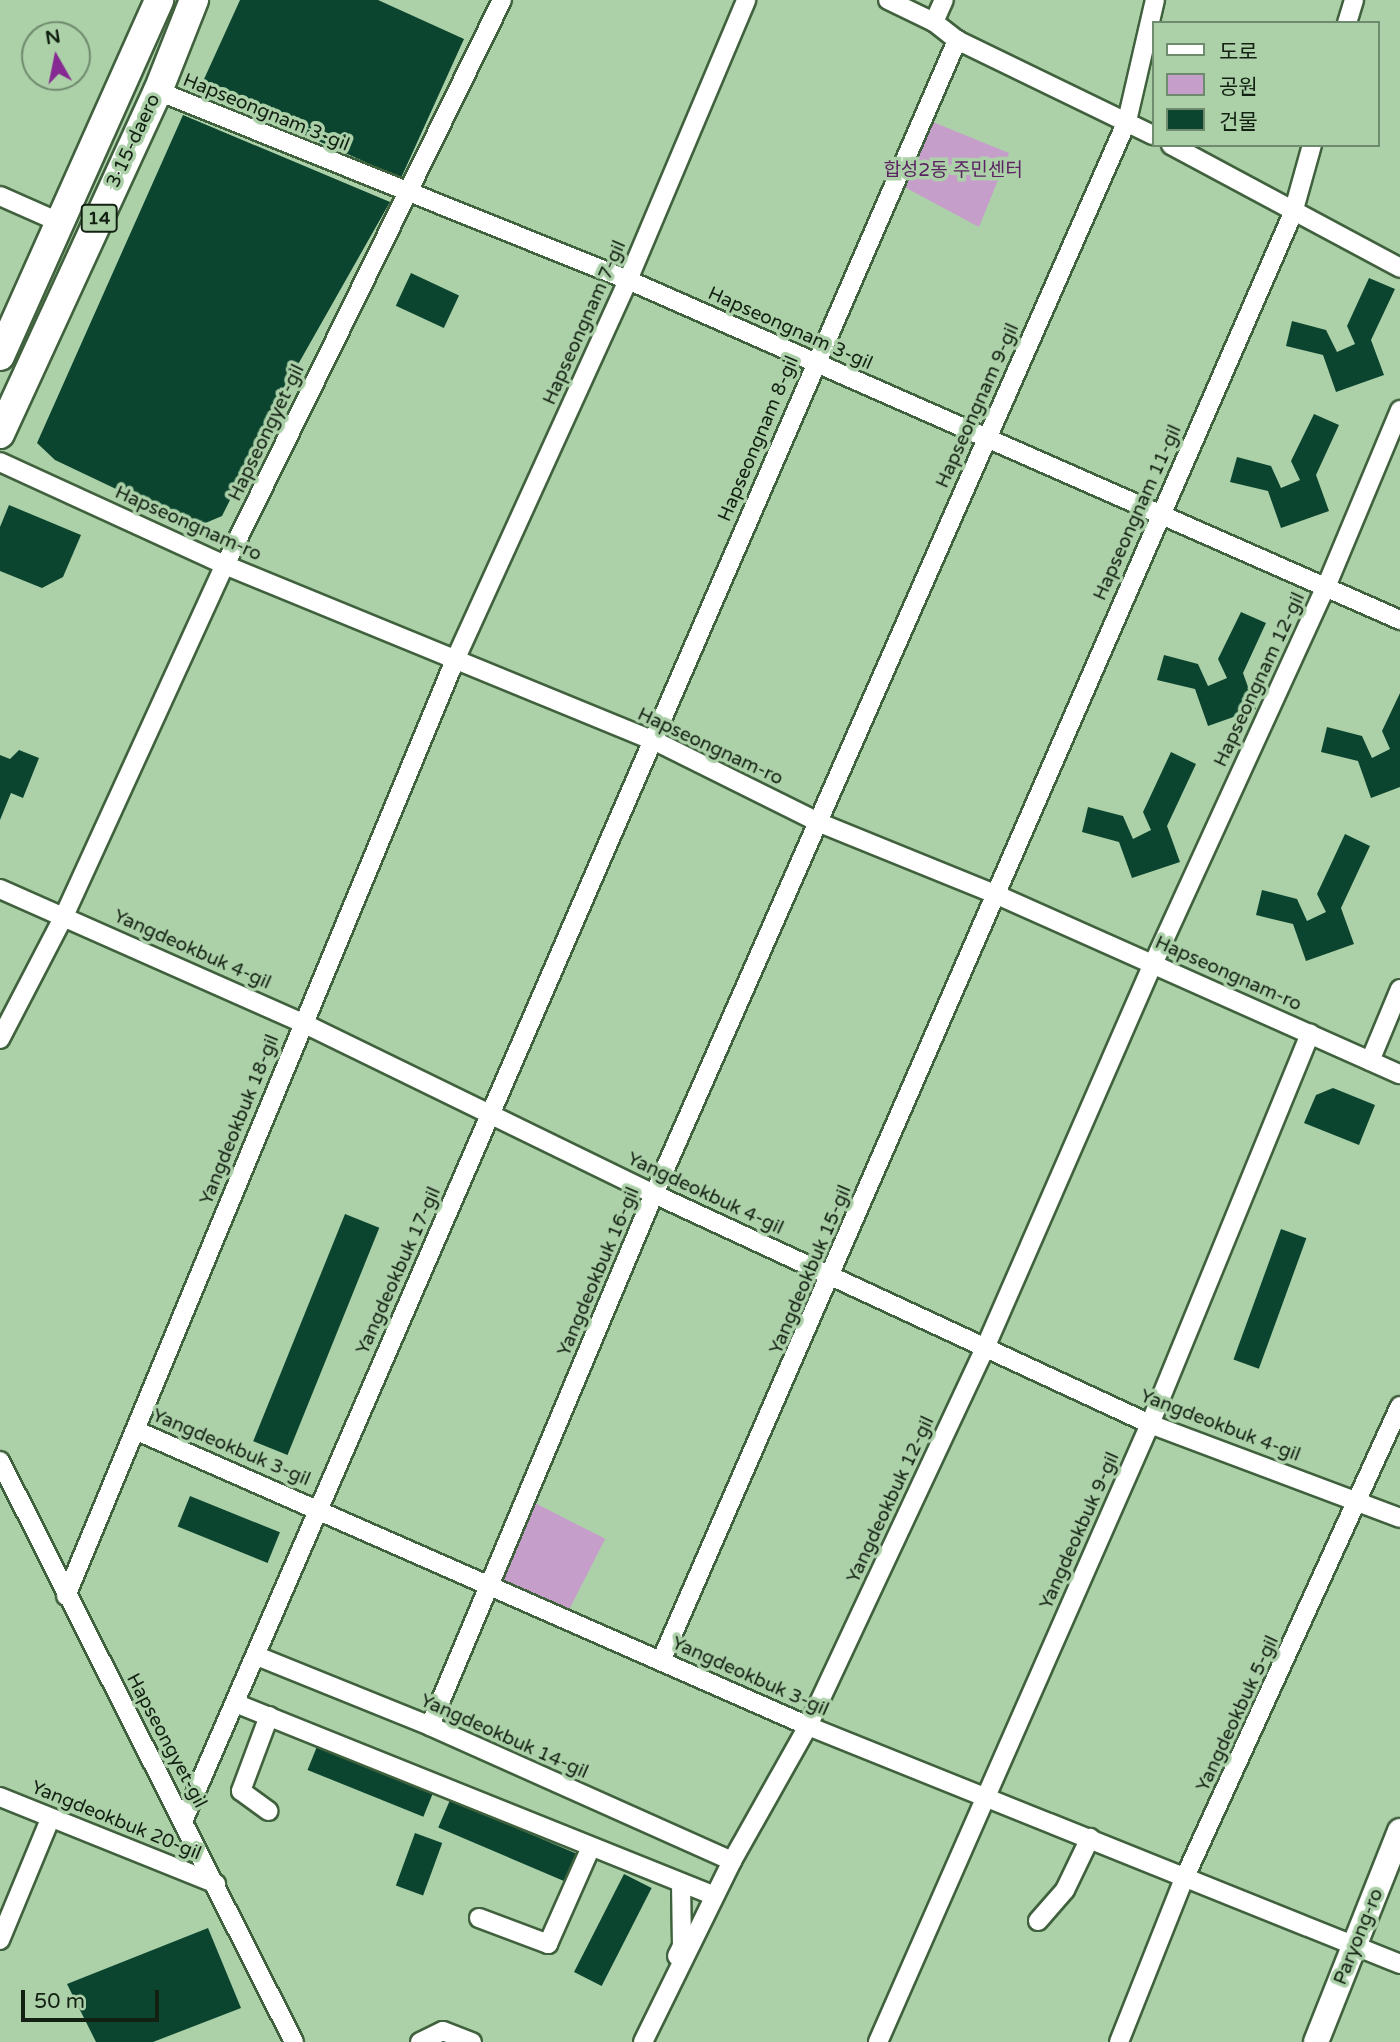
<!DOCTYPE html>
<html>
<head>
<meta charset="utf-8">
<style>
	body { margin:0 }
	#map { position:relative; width:1400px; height:2042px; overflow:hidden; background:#acd1a9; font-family:"Varela Round","Noto Sans KR",sans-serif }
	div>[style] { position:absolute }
	.green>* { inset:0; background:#c69eca; transform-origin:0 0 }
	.building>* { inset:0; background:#0c452f; transform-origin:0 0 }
	.roads { filter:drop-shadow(2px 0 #40613d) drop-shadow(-2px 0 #40613d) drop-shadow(0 2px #40613d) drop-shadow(0 -2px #40613d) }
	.street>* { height:18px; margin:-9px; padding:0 9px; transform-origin:9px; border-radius:9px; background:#fff }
	.secondary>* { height:24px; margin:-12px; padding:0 12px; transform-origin:12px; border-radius:12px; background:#fff }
	.primary>* { height:28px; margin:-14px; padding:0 14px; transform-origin:14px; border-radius:14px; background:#fff }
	span { translate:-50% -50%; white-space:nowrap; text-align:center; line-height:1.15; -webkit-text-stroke:7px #acd1a9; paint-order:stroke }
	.shield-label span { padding:2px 5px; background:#acd1a9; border:2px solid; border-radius:5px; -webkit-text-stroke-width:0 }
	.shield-label { font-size:18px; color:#132112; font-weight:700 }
	.street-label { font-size:19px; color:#132112 }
	.park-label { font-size:19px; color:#5a2461 }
	.legend { position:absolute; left:1152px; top:21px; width:228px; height:126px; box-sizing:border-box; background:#acd1a9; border:2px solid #6f8b6d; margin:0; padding:9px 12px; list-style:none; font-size:21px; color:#132112 }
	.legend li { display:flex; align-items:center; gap:14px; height:35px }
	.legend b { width:35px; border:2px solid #6f8b6d }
	.north { position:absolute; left:21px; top:21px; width:70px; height:70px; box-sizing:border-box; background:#acd1a9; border:2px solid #6f8b6d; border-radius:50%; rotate:351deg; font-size:19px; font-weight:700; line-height:28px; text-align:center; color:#132112 }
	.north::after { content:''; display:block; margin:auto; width:24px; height:32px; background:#872993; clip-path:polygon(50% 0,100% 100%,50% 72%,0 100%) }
	.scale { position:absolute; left:21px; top:1990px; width:138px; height:32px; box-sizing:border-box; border:4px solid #132112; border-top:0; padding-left:9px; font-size:21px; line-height:24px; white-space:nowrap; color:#132112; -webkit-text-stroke:5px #acd1a9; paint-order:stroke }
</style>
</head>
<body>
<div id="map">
	<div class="green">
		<i style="clip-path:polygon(923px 118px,1009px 153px,979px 227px,895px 182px)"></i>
		<i style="left:525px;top:1498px;width:90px;height:95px;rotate:27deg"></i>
	</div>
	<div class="building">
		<i style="clip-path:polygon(240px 0,378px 0,464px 39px,401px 178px,200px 88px)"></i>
		<i style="clip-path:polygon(183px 115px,390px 202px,296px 368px,222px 516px,196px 527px,55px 460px,37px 443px)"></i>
		<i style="left:411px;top:273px;width:53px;height:36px;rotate:25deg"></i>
		<i style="clip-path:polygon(1369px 278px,1395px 289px,1371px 340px,1384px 375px,1336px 392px,1323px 355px,1286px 346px,1292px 321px,1326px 330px,1337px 352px,1355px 344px,1347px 326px)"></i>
		<i style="clip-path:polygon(1314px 414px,1339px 425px,1316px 475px,1329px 511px,1281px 528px,1268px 491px,1230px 482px,1237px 457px,1271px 466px,1281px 488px,1300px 480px,1291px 461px)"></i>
		<i style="clip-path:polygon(9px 505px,81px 535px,63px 577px,42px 588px,0 571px,0 527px)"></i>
		<i style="clip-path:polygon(1241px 612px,1266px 623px,1243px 673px,1256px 709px,1208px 726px,1195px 689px,1157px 680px,1164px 655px,1198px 664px,1208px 686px,1227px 678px,1218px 659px)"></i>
		<i style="clip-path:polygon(1400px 693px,1400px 787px,1371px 798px,1358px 761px,1321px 752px,1327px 727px,1362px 736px,1372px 758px,1390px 749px,1382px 731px)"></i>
		<i style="clip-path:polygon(19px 750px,39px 758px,23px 798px,11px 793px,0 820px,0 755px,10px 759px)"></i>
		<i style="clip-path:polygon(1171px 752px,1196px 764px,1167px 826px,1180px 862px,1132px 878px,1119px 842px,1082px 832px,1088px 807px,1123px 816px,1133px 839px,1151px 830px,1143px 812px)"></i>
		<i style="clip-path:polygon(1345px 834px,1370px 846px,1341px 908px,1354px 944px,1306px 961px,1293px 924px,1256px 915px,1262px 890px,1297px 899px,1307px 921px,1326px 912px,1317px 894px)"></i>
		<i style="clip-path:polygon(1333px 1088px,1375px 1105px,1359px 1145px,1304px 1123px,1316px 1095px)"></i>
		<i style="left:345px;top:1214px;width:37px;height:245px;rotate:22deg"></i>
		<i style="left:1281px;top:1229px;width:27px;height:139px;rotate:20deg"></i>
		<i style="left:190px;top:1496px;width:97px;height:33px;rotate:22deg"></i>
		<i style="left:318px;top:1744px;width:125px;height:28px;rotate:22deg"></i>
		<i style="left:450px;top:1800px;width:139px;height:30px;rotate:23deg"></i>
		<i style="left:415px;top:1833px;width:29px;height:56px;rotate:20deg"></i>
		<i style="left:624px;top:1874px;width:31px;height:110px;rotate:27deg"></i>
		<i style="clip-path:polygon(208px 1928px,241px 2008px,153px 2042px,96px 2042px,67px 1984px)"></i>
	</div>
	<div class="roads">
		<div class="street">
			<i style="left:888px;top:0;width:51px;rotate:25.6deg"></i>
			<i style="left:934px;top:22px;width:29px;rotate:38deg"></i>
			<i style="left:957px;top:40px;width:218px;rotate:25.9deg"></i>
			<i style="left:934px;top:22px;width:24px;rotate:-66deg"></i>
			<i style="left:1347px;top:23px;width:24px;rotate:-73deg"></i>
			<i style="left:158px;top:91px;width:507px;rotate:21.91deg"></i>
			<i style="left:628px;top:280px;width:844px;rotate:23.77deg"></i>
			<i style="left:1171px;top:145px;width:260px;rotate:28.2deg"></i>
			<i style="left:0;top:196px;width:64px;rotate:23.8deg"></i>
			<i style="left:0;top:462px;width:247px;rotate:24.6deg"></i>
			<i style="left:225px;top:565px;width:465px;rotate:22.3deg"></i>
			<i style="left:655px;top:741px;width:184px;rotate:26.4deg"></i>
			<i style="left:820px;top:823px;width:189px;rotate:22.1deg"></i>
			<i style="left:995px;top:894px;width:443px;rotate:24deg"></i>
			<i style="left:0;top:889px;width:331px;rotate:23.9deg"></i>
			<i style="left:303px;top:1023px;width:390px;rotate:26deg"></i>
			<i style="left:654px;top:1194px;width:547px;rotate:24.88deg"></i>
			<i style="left:1150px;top:1424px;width:267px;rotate:20.6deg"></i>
			<i style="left:0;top:1039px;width:139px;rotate:-62.5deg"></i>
			<i style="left:64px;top:916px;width:386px;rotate:-65.4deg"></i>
			<i style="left:225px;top:565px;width:629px;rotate:-63.88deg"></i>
			<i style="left:1370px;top:1061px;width:78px;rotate:-67.4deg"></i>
			<i style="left:135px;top:1430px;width:735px;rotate:23.74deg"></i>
			<i style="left:808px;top:1726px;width:638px;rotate:21.9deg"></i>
			<i style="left:0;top:1461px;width:651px;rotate:63.16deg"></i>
			<i style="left:66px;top:1596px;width:1014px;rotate:-67.43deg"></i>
			<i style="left:455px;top:660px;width:418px;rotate:-65.5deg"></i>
			<i style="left:628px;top:280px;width:304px;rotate:-67.1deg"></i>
			<i style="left:257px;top:1656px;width:187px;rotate:22deg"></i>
			<i style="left:430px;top:1726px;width:331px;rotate:24.1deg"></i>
			<i style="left:661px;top:1661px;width:1580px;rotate:-66.42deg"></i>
			<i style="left:1293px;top:213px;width:71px;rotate:-74.4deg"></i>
			<i style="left:235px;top:1703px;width:517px;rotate:21.9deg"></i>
			<i style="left:269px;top:1716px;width:80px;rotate:110.5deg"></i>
			<i style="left:241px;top:1791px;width:34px;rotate:36deg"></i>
			<i style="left:430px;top:1726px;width:577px;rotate:-67.17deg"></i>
			<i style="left:654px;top:1194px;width:1173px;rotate:-66.21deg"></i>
			<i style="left:1127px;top:121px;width:124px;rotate:-77deg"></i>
			<i style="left:0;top:1797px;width:233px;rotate:21.9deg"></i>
			<i style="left:184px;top:1819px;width:1940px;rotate:-66.51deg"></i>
			<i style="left:479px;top:1918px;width:74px;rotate:20.6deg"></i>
			<i style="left:548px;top:1944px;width:106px;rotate:-66.1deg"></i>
			<i style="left:1038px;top:1921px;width:41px;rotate:-48.9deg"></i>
			<i style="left:1065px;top:1890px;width:58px;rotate:-64.3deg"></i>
			<i style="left:0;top:1940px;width:131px;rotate:-67.5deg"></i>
			<i style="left:677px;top:1956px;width:11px;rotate:-63deg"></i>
			<i style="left:682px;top:1946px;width:62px;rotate:-90.9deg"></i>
			<i style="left:420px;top:2042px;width:25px;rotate:-26deg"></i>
			<i style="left:443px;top:2031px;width:31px;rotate:21deg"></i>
			<i style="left:643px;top:2042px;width:202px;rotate:-63.8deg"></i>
			<i style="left:732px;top:1861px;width:155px;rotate:-60.6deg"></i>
			<i style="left:808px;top:1726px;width:417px;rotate:-64.9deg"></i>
			<i style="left:985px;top:1348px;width:419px;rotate:-66.4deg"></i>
			<i style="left:1153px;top:964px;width:415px;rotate:-65.4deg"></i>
			<i style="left:1326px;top:587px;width:192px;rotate:-67.3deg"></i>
			<i style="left:878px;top:2042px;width:675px;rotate:-66.24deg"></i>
			<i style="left:1150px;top:1424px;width:422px;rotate:-67.7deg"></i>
			<i style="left:1119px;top:2042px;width:175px;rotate:-68.3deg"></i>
			<i style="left:1184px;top:1879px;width:520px;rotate:-65.46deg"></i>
		</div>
		<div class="secondary">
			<i style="left:1316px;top:2042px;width:227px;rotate:-68.3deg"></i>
		</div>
		<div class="primary">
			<i style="left:0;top:356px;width:390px;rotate:-65.9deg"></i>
			<i style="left:0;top:434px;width:378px;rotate:-65.3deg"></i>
			<i style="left:158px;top:91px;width:98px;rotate:-68.4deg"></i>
		</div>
	</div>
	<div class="shield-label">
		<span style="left:99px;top:218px">14</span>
	</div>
	<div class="street-label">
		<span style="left:266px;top:113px;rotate:22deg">Hapseongnam 3-gil</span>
		<span style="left:134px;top:141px;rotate:-65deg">3·15-daero</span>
		<span style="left:585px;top:323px;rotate:-66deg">Hapseongnam 7-gil</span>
		<span style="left:790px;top:329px;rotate:24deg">Hapseongnam 3-gil</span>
		<span style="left:978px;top:406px;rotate:-66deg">Hapseongnam 9-gil</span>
		<span style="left:267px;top:433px;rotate:-64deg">Hapseongyet-gil</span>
		<span style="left:759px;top:439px;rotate:-67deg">Hapseongnam 8-gil</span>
		<span style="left:1138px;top:513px;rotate:-66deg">Hapseongnam 11-gil</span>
		<span style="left:188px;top:524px;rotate:24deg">Hapseongnam-ro</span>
		<span style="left:1260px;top:680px;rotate:-65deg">Hapseongnam 12-gil</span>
		<span style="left:710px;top:747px;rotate:25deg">Hapseongnam-ro</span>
		<span style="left:192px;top:950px;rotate:24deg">Yangdeokbuk 4-gil</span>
		<span style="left:1228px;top:974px;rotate:24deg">Hapseongnam-ro</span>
		<span style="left:240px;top:1120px;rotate:-68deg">Yangdeokbuk 18-gil</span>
		<span style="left:705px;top:1194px;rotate:25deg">Yangdeokbuk 4-gil</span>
		<span style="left:811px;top:1270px;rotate:-67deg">Yangdeokbuk 15-gil</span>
		<span style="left:399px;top:1271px;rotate:-66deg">Yangdeokbuk 17-gil</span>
		<span style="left:599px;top:1272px;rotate:-67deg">Yangdeokbuk 16-gil</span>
		<span style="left:1220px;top:1426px;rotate:21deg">Yangdeokbuk 4-gil</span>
		<span style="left:231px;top:1448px;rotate:23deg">Yangdeokbuk 3-gil</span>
		<span style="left:891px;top:1500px;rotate:-65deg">Yangdeokbuk 12-gil</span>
		<span style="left:1080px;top:1531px;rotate:-66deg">Yangdeokbuk 9-gil</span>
		<span style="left:750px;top:1677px;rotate:24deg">Yangdeokbuk 3-gil</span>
		<span style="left:1238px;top:1714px;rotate:-65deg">Yangdeokbuk 5-gil</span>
		<span style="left:504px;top:1737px;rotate:24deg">Yangdeokbuk 14-gil</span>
		<span style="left:166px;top:1741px;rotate:62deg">Hapseongyet-gil</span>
		<span style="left:116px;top:1821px;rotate:22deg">Yangdeokbuk 20-gil</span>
		<span style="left:1359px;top:1937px;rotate:-68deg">Paryong-ro</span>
	</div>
	<div class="park-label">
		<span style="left:953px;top:171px">합성2동 주민센터</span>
	</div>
	<ul class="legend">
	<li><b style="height:9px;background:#fff"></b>도로</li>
	<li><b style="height:19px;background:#c69eca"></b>공원</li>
	<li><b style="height:19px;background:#0c452f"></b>건물</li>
	</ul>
	<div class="north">N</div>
	<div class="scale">50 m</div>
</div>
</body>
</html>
